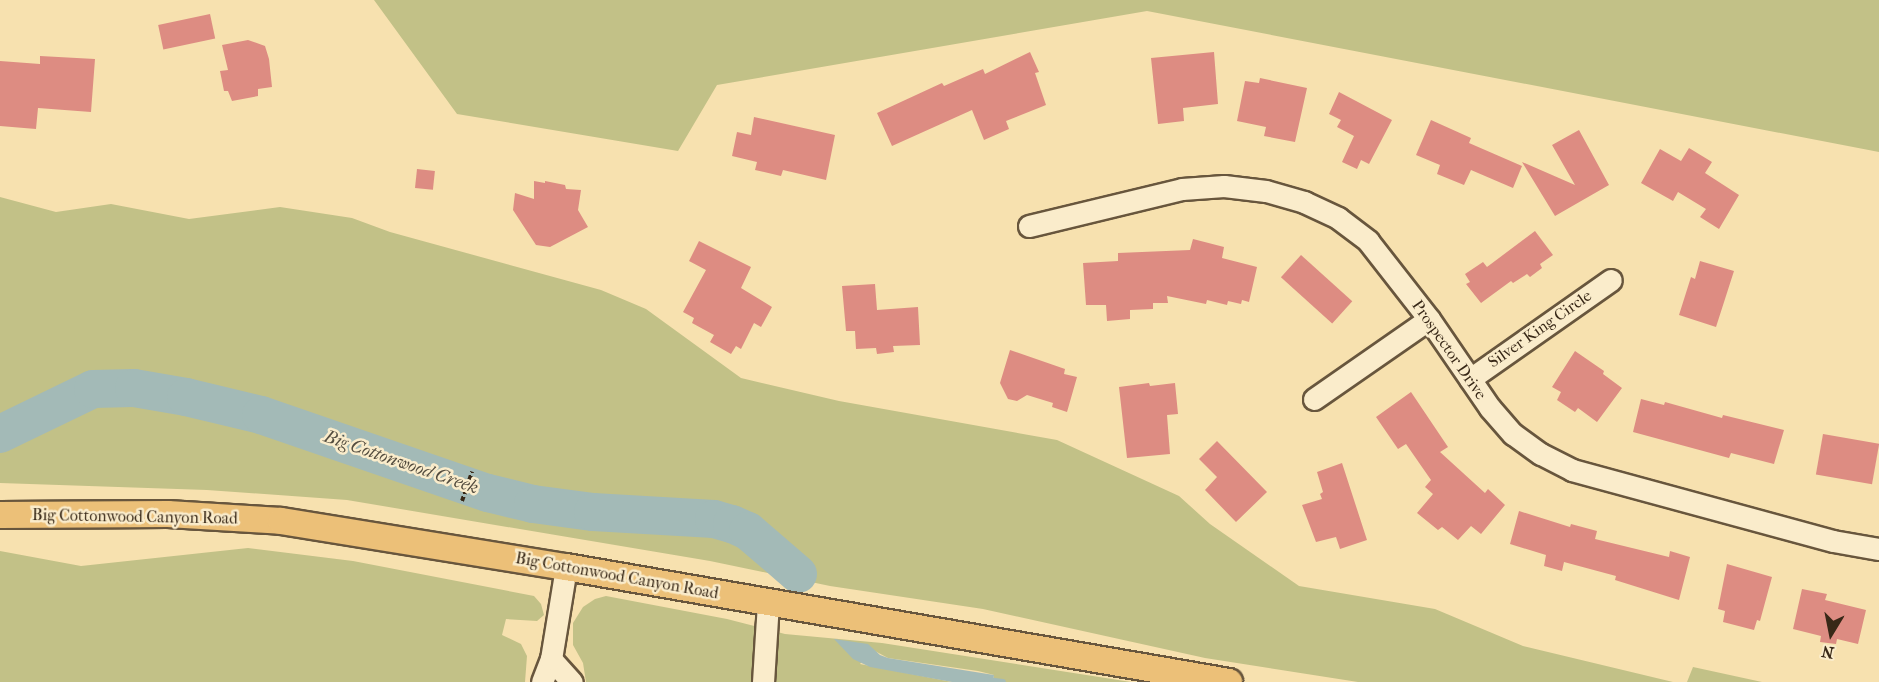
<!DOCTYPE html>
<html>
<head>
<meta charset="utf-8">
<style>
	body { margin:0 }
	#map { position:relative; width:1879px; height:682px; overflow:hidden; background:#f7e1af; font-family:"IM FELL French Canon",serif }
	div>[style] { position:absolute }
	.green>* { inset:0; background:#c2c187 }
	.water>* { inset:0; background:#a3bab7 }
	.stream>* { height:6px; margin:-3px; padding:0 3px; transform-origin:3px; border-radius:3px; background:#a3bab7 }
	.river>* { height:38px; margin:-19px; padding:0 19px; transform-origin:19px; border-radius:19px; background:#a3bab7 }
	.building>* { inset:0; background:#dd8c82; transform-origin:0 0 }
	.path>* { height:4px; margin-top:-2px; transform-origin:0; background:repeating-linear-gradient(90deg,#382817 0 4.5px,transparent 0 7.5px) }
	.roads { filter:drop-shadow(2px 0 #68563d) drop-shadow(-2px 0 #68563d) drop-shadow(0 2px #68563d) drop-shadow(0 -2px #68563d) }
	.minor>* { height:21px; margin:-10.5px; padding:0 10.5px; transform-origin:10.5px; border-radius:10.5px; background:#faeccb }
	.major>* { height:26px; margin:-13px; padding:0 13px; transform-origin:13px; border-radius:13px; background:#ecc078 }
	span { translate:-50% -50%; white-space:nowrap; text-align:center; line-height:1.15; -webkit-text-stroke:5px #faeccb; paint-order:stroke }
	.street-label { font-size:16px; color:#382817 }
	.water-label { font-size:18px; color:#534c3f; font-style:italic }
	.north { position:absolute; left:1801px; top:604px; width:60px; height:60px; -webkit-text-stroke:4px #faeccb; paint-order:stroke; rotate:190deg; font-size:16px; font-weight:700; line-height:24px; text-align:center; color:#382817 }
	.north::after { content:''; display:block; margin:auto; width:21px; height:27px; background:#382817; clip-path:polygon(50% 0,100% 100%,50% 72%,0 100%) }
</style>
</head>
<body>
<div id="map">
	<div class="green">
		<i style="clip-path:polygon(374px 0,1879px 0,1879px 152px,1147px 11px,717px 85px,678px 151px,457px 114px)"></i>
		<i style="clip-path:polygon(0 197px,56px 212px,111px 204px,189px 219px,280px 207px,352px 218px,390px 232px,601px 290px,646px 309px,741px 378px,839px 401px,1057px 440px,1179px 496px,1210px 524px,1299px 586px,1435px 609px,1523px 646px,1673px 682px,1358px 682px,1205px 658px,983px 609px,830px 586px,710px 561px,347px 500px,207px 490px,0 483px)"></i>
		<i style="clip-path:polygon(248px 548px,353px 561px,534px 596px,541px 604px,544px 615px,537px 621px,506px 619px,502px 635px,521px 644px,527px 656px,525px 682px,0 682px,0 551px,81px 566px)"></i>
		<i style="clip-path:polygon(606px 596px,727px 619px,785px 634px,882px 643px,1131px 682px,993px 682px,994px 675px,978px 671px,888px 658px,873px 650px,860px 664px,952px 682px,586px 682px,583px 663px,573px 645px,573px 623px,583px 607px,595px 599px)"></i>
		<i style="clip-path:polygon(1693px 667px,1762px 682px,1687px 682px)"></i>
	</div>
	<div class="water">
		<i style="clip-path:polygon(834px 639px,868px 644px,880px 655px,888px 658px,994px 675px,993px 682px,952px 682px,870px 667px,853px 659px)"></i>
	</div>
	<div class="stream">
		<i style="left:987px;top:680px;width:16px;rotate:7deg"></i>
	</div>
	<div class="river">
		<i style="left:0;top:434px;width:103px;rotate:-25.8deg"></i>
		<i style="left:93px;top:389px;width:41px;rotate:-1.4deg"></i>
		<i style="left:134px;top:388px;width:53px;rotate:9.8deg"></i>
		<i style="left:186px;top:397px;width:77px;rotate:13.5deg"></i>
		<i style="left:261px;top:415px;width:240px;rotate:19deg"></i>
		<i style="left:488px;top:493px;width:46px;rotate:13.7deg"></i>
		<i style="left:533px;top:504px;width:61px;rotate:7.6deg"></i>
		<i style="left:593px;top:512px;width:121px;rotate:3.3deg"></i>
		<i style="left:714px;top:519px;width:19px;rotate:16deg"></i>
		<i style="left:732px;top:524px;width:17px;rotate:24deg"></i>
		<i style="left:748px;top:531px;width:66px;rotate:40.7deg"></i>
	</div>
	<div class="building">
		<i style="left:210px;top:14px;width:25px;height:53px;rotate:78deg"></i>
		<i style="clip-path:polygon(248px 40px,265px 46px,269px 59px,272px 87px,258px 89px,258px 96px,232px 101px,228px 91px,224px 91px,220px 71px,228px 70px,222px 45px)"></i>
		<i style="clip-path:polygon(1030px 52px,1039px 72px,1035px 73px,1046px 105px,1006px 121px,1009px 129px,984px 140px,972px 110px,892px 146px,877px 113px,942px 83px,944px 86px,983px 69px,985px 74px)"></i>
		<i style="clip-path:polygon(1214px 52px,1218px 104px,1183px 108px,1184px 121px,1158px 124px,1151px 58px)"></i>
		<i style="clip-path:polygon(40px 56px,95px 59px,91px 112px,38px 108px,36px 129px,0 126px,0 61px,40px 64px)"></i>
		<i style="clip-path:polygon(1260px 78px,1307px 88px,1295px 142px,1264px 136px,1266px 127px,1237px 121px,1245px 81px,1259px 83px)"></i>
		<i style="clip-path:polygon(1339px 92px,1392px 120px,1369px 164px,1361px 160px,1357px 169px,1342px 162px,1354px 136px,1337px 127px,1341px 120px,1329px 114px)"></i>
		<i style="clip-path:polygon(754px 117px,835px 135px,826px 180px,783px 170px,781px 176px,755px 170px,757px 162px,732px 156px,737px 132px,751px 135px)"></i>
		<i style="clip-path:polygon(1431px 120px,1471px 138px,1469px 143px,1522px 166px,1513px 188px,1471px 170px,1464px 185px,1437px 174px,1440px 165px,1416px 155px)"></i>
		<i style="clip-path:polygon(1579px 130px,1609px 185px,1555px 216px,1522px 162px,1575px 185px,1552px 145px)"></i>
		<i style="clip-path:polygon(1689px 148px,1712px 162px,1705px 173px,1739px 195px,1719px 229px,1700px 217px,1706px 209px,1678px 192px,1673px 201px,1641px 183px,1660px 149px,1681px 161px)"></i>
		<i style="left:417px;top:169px;width:18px;height:19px;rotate:6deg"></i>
		<i style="clip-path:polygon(534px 181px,545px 183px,545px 181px,565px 185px,566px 189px,581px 190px,578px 210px,588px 227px,550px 247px,536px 245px,513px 210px,515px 193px,534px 199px)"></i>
		<i style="clip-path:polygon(1535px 231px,1553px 255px,1540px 264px,1542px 268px,1530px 277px,1527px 274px,1513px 283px,1511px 281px,1481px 303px,1466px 284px,1470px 282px,1465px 274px,1483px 262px,1487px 267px)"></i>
		<i style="clip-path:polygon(1193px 239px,1224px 247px,1222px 258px,1257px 267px,1249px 302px,1242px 300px,1241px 304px,1228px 301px,1227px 305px,1207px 300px,1206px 304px,1167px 296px,1168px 303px,1153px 303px,1153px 309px,1130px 310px,1130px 319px,1107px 321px,1106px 305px,1086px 305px,1083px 263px,1118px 261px,1118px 253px,1190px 250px)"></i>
		<i style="clip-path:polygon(699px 241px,751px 267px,741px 288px,772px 307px,761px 327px,754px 323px,741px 349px,736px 346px,731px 354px,710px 342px,714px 335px,692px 323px,694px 318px,683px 312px,706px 270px,689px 261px)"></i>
		<i style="left:1301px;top:255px;width:69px;height:30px;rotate:42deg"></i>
		<i style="clip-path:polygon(1700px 261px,1734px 271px,1716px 327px,1679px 315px,1691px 277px,1695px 279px)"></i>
		<i style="clip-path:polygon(875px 284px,877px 310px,918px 307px,920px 345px,893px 346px,894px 352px,877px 354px,876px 348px,856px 349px,855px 331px,846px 331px,842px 286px)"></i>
		<i style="clip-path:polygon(1010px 350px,1065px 369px,1064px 374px,1077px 377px,1067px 412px,1052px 407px,1053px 403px,1027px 395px,1017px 401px,1008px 399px,1000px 383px)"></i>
		<i style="clip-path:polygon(1575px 351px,1604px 371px,1603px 374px,1622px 388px,1597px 422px,1578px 408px,1575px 412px,1557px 400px,1561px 392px,1552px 387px)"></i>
		<i style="clip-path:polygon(1149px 383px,1150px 386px,1175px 383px,1178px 414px,1167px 415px,1170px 454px,1127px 458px,1119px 387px)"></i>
		<i style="clip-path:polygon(1411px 392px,1448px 447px,1440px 452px,1485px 493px,1488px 489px,1505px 505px,1481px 534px,1471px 526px,1458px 540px,1442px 527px,1438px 530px,1417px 513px,1433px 494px,1425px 487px,1431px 480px,1406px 444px,1398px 449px,1376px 417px)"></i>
		<i style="clip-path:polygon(1641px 399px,1664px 405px,1665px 402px,1722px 418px,1723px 415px,1784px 430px,1774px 464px,1731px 453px,1729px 458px,1633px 432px)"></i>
		<i style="left:1823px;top:434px;width:57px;height:41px;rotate:10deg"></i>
		<i style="clip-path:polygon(1217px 441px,1267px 492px,1236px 522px,1205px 490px,1217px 477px,1199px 459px)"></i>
		<i style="clip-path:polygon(1342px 463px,1367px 540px,1340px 549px,1336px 537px,1316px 542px,1302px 505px,1322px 499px,1320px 494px,1323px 492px,1317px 472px)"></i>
		<i style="clip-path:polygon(1519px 511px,1570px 527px,1571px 524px,1597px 531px,1595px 539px,1669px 557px,1670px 551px,1690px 557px,1679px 600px,1615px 580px,1616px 576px,1564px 562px,1562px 571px,1544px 566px,1546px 555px,1510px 544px)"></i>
		<i style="clip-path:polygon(1727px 564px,1772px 577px,1760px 621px,1757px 620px,1754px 630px,1723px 622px,1725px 611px,1718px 609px)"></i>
		<i style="clip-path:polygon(1802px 589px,1827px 594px,1825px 600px,1866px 610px,1858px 644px,1837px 639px,1836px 644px,1820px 642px,1821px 636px,1793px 629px)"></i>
	</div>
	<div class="path">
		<i style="left:462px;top:501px;width:31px;rotate:-71deg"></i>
	</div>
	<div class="roads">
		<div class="minor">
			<i style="left:1029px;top:226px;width:157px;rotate:-13.6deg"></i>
			<i style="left:1182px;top:189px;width:42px;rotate:-4.1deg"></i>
			<i style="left:1224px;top:186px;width:42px;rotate:6.8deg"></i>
			<i style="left:1266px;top:191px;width:40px;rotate:16deg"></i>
			<i style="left:1304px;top:202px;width:38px;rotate:25deg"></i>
			<i style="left:1338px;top:218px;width:38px;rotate:37deg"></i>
			<i style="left:1368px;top:241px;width:99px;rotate:52deg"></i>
			<i style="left:1429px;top:319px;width:108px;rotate:55.6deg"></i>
			<i style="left:1490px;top:408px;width:35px;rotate:49deg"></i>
			<i style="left:1513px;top:434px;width:34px;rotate:36deg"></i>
			<i style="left:1541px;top:454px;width:35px;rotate:27deg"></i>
			<i style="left:1572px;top:470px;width:270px;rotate:15.2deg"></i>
			<i style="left:1833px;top:541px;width:47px;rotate:9.9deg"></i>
			<i style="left:1470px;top:379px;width:172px;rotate:-35.1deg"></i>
			<i style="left:1314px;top:399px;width:140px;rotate:-34.8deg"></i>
			<i style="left:551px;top:659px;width:31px;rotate:48deg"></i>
			<i style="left:542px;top:682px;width:25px;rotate:-69deg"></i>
			<i style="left:551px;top:659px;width:93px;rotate:-80.7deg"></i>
			<i style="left:763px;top:682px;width:80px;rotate:-86.4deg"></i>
		</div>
		<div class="major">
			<i style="left:0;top:515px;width:168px;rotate:-0.3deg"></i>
			<i style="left:168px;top:514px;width:113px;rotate:3.5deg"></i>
			<i style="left:281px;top:521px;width:289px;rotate:9.2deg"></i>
			<i style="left:566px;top:567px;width:673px;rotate:9.84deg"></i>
		</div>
	</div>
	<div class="street-label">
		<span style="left:1540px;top:329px;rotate:-35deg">Silver King Circle</span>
		<span style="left:1449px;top:350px;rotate:55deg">Prospector Drive</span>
		<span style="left:135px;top:517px;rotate:1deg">Big Cottonwood Canyon Road</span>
		<span style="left:617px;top:576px;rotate:10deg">Big Cottonwood Canyon Road</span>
	</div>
	<div class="water-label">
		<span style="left:401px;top:463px;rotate:19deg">Big Cottonwood Creek</span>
	</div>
	<div class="north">N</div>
</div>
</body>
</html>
